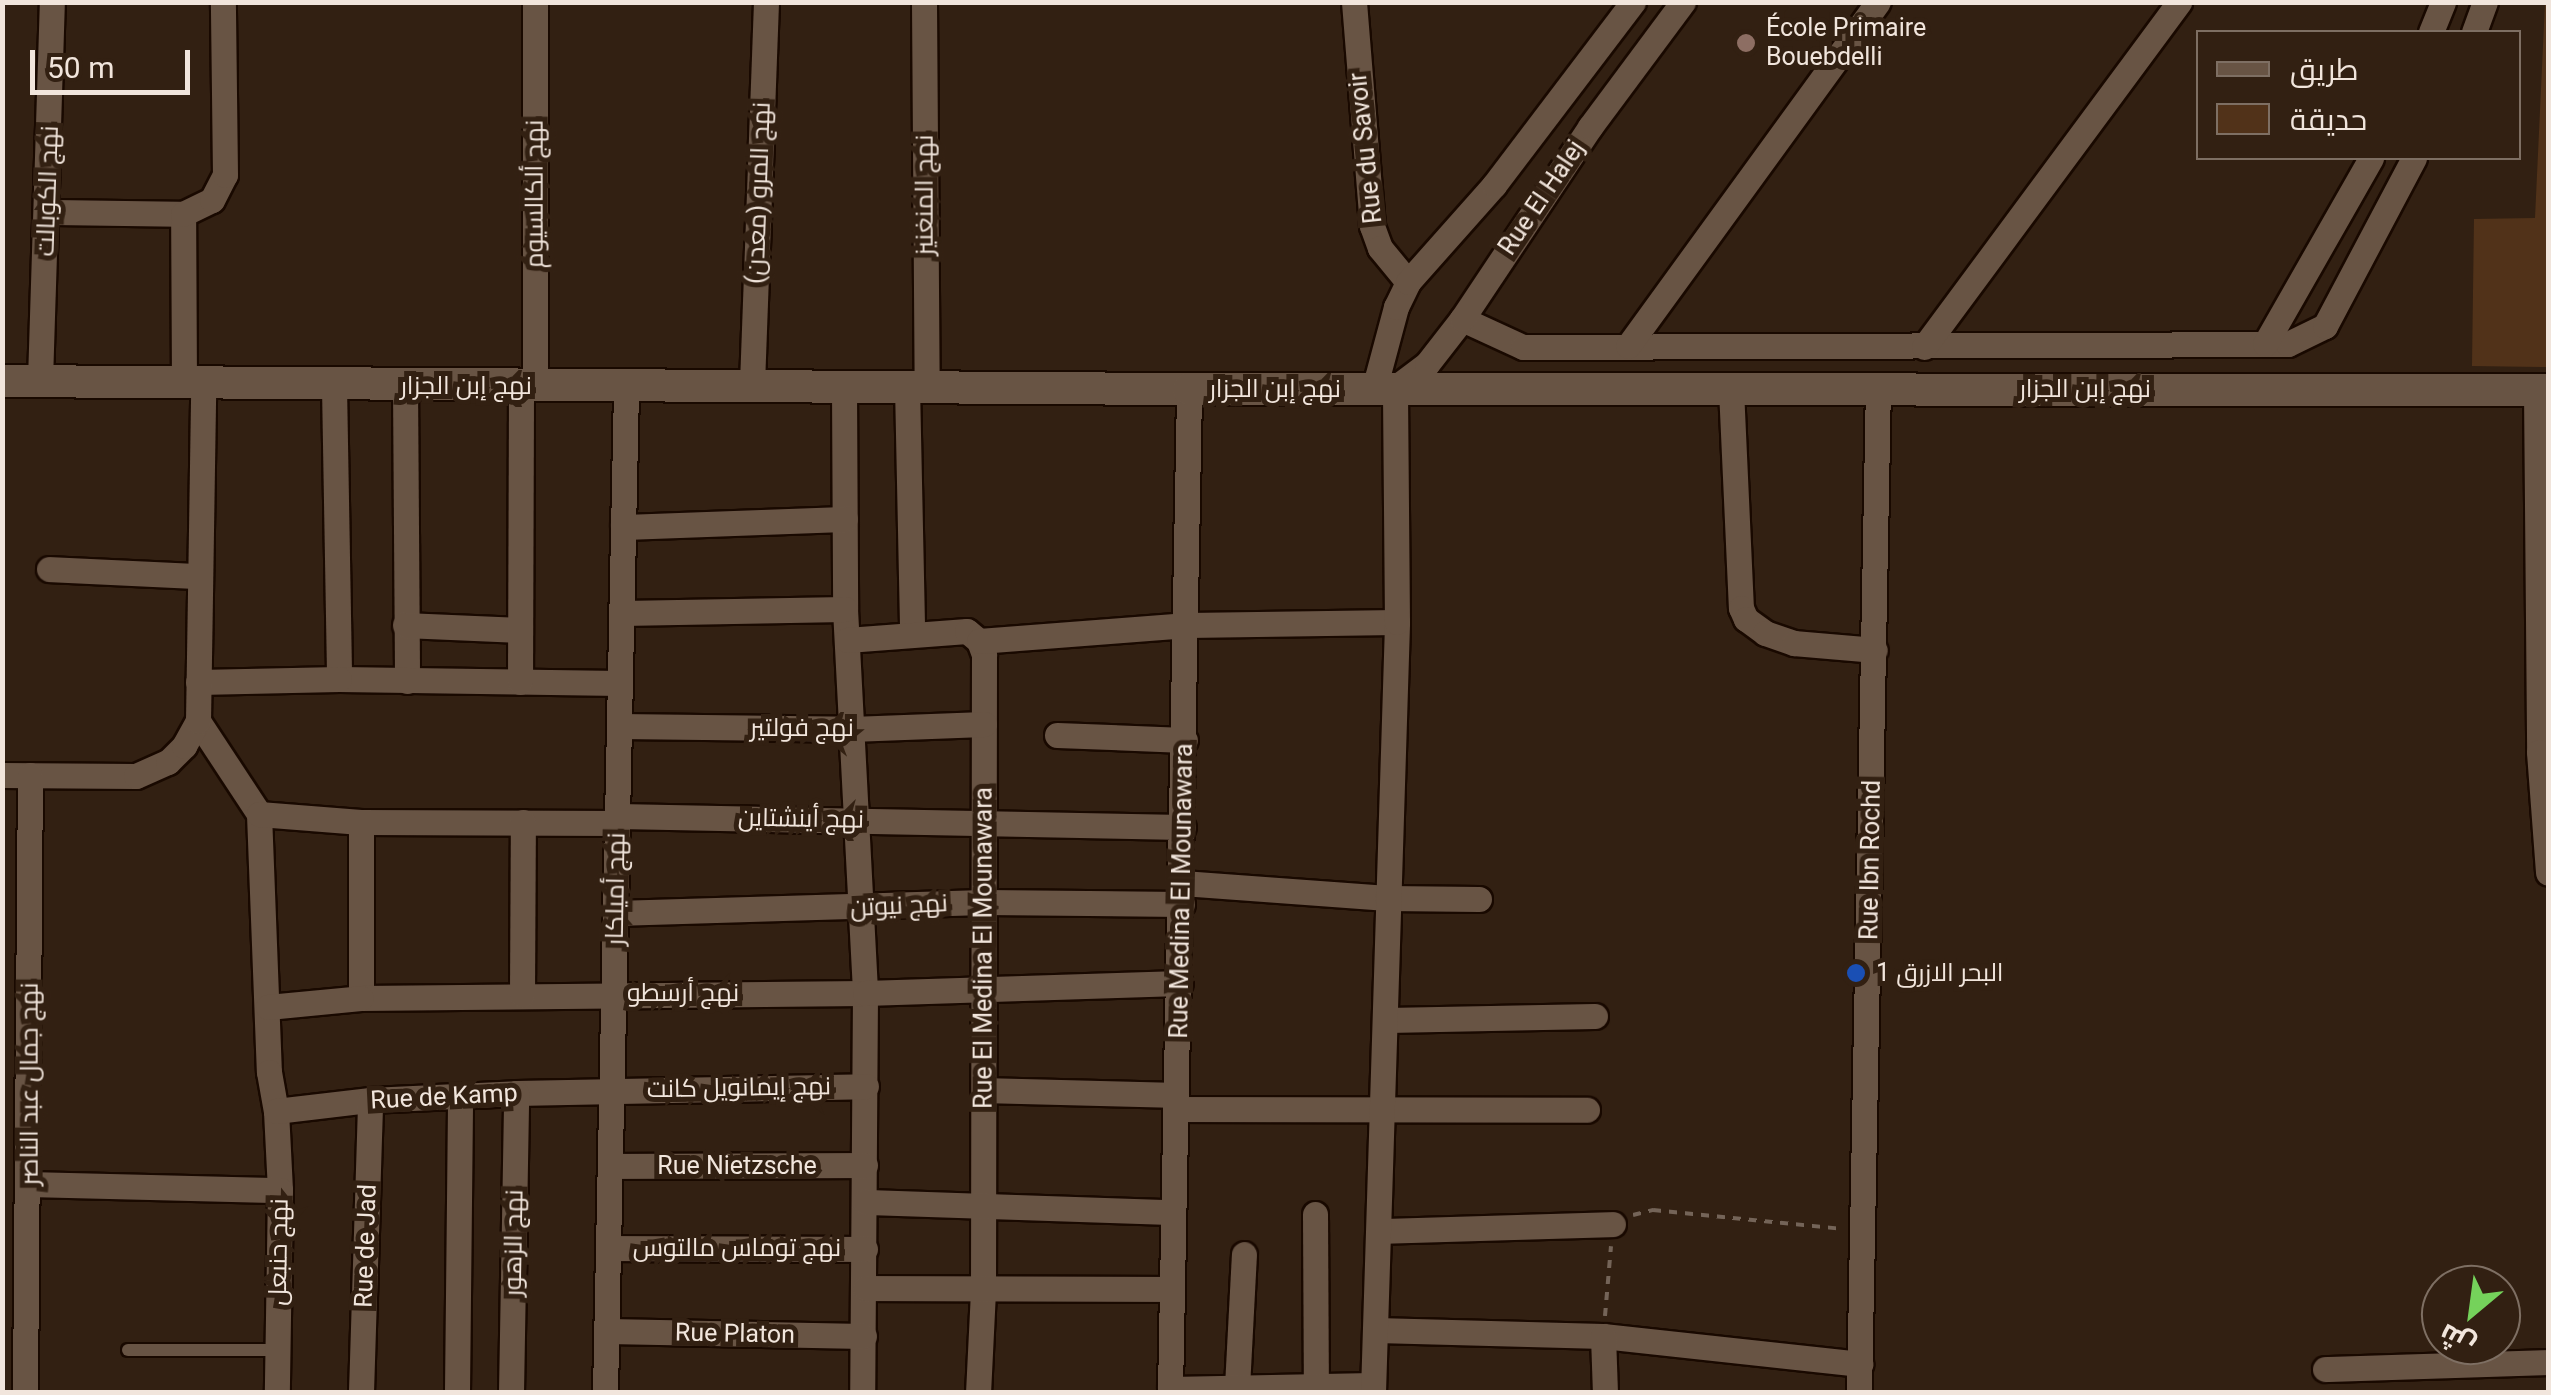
<!DOCTYPE html>
<html>
<head>
<meta charset="utf-8">
<style>
	body { margin:0 }
	#map { position:relative; width:2551px; height:1395px; overflow:hidden; background:#322012; font-family:Roboto,Cairo,sans-serif }
	div>[style] { position:absolute }
	.green>* { inset:0; background:#513219 }
	.path>* { height:4px; margin-top:-2px; transform-origin:0; background:repeating-linear-gradient(90deg,#746458 0 8px,transparent 0 16px) }
	.roads { filter:drop-shadow(2px 0 #190900) drop-shadow(-2px 0 #190900) drop-shadow(0 2px #190900) drop-shadow(0 -2px #190900) }
	.service>* { height:12px; margin:-6px; padding:0 6px; transform-origin:6px; border-radius:6px; background:#685444 }
	.minor>* { height:25px; margin:-12.5px; padding:0 12.5px; transform-origin:12.5px; border-radius:12.5px; background:#685444 }
	.tertiary>* { height:32px; margin:-16px; padding:0 16px; transform-origin:16px; border-radius:16px; background:#685444 }
	.dots>* { width:28px; height:28px; translate:-50% -50%; box-sizing:border-box; border:5px solid #322012; border-radius:50% }
	span { translate:-50% -50%; white-space:nowrap; text-align:center; line-height:1.15; -webkit-text-stroke:10px #322012; paint-order:stroke }
	.poi-label { font-size:25px; color:#f1e5dc }
	.left { translate:0 -50%; text-align:left }
	.street-label { font-size:25px; color:#f1e5dc }
	.frame { position:absolute; inset:0; border:5px solid #f1e5dc; pointer-events:none }
	.legend { position:absolute; left:2196px; top:30px; width:325px; height:130px; box-sizing:border-box; background:#322012; border:2px solid #7e6f63; margin:0; padding:12px 18px; list-style:none; font-size:30px; color:#f1e5dc }
	.legend li { display:flex; align-items:center; gap:20px; height:50px }
	.legend b { width:50px; border:2px solid #7e6f63 }
	.north { position:absolute; left:2421px; top:1265px; width:100px; height:100px; box-sizing:border-box; background:#322012; border:2px solid #7e6f63; border-radius:50%; rotate:209deg; font-size:28px; font-weight:700; line-height:40px; text-align:center; color:#f1e5dc }
	.north::after { content:''; display:block; margin:auto; width:35px; height:45px; background:#75d25b; clip-path:polygon(50% 0,100% 100%,50% 72%,0 100%) }
	.scale { position:absolute; left:30px; top:50px; width:160px; height:45px; box-sizing:border-box; border:5px solid #f1e5dc; border-top:0; padding-left:12px; font-size:30px; line-height:35px; white-space:nowrap; color:#f1e5dc; -webkit-text-stroke:8px #322012; paint-order:stroke }
</style>
</head>
<body>
<div id="map">
	<div class="green">
		<i style="clip-path:polygon(2545px 3px,2548px 3px,2548px 367px,2472px 366px,2474px 219px,2535px 218px)"></i>
	</div>
	<div class="path">
		<i style="left:1633px;top:1215px;width:21px;rotate:-14deg"></i>
		<i style="left:1653px;top:1210px;width:190px;rotate:5.7deg"></i>
		<i style="left:1605px;top:1316px;width:70px;rotate:-85.1deg"></i>
	</div>
	<div class="roads">
		<div class="service">
			<i style="left:128px;top:1350px;width:150px"></i>
		</div>
		<div class="minor">
			<i style="left:535px;top:2px;width:384px;rotate:90deg"></i>
			<i style="left:924px;top:2px;width:385px;rotate:89.6deg"></i>
			<i style="left:1354px;top:2px;width:225px;rotate:85.4deg"></i>
			<i style="left:1372px;top:226px;width:23px;rotate:70deg"></i>
			<i style="left:1380px;top:248px;width:44px;rotate:50.5deg"></i>
			<i style="left:2431px;top:32px;width:32px;rotate:-68deg"></i>
			<i style="left:2474px;top:32px;width:32px;rotate:-70deg"></i>
			<i style="left:48px;top:212px;width:135px;rotate:0.8deg"></i>
			<i style="left:1462px;top:319px;width:67px;rotate:24.7deg"></i>
			<i style="left:1523px;top:347px;width:765px;rotate:-0.22deg"></i>
			<i style="left:2288px;top:344px;width:41px;rotate:-25.9deg"></i>
			<i style="left:2325px;top:326px;width:190px;rotate:-62.1deg"></i>
			<i style="left:2265px;top:344px;width:214px;rotate:-60.3deg"></i>
			<i style="left:1628px;top:346px;width:425px;rotate:-54deg"></i>
			<i style="left:1924px;top:347px;width:429px;rotate:-53.5deg"></i>
			<i style="left:40px;top:380px;width:378px;rotate:-88.2deg"></i>
			<i style="left:184px;top:384px;width:170px;rotate:-90.3deg"></i>
			<i style="left:183px;top:214px;width:32px;rotate:-26deg"></i>
			<i style="left:212px;top:200px;width:28px;rotate:-63deg"></i>
			<i style="left:225px;top:175px;width:173px;rotate:-90.7deg"></i>
			<i style="left:752px;top:384px;width:382px;rotate:-87.9deg"></i>
			<i style="left:405px;top:385px;width:296px;rotate:89.6deg"></i>
			<i style="left:334px;top:386px;width:293px;rotate:89deg"></i>
			<i style="left:339px;top:679px;width:281px;rotate:0.8deg"></i>
			<i style="left:907px;top:386px;width:247px;rotate:88.8deg"></i>
			<i style="left:844px;top:388px;width:221px;rotate:89.7deg"></i>
			<i style="left:845px;top:609px;width:385px;rotate:87deg"></i>
			<i style="left:865px;top:993px;width:399px;rotate:90.4deg"></i>
			<i style="left:1374px;top:389px;width:85px;rotate:-75deg"></i>
			<i style="left:1396px;top:307px;width:28px;rotate:-64deg"></i>
			<i style="left:1408px;top:282px;width:130px;rotate:-48.4deg"></i>
			<i style="left:1494px;top:185px;width:230px;rotate:-52.8deg"></i>
			<i style="left:1731px;top:389px;width:219px;rotate:87.4deg"></i>
			<i style="left:1741px;top:608px;width:12px;rotate:66deg"></i>
			<i style="left:1746px;top:619px;width:24px;rotate:36deg"></i>
			<i style="left:1765px;top:633px;width:31px;rotate:19deg"></i>
			<i style="left:1794px;top:643px;width:81px;rotate:4.9deg"></i>
			<i style="left:2536px;top:390px;width:362px;rotate:89.5deg"></i>
			<i style="left:2539px;top:752px;width:121px;rotate:85.7deg"></i>
			<i style="left:623px;top:527px;width:222px;rotate:-2.1deg"></i>
			<i style="left:49px;top:569px;width:150px;rotate:2.7deg"></i>
			<i style="left:622px;top:613px;width:223px;rotate:-1deg"></i>
			<i style="left:405px;top:625px;width:115px;rotate:2.5deg"></i>
			<i style="left:847px;top:640px;width:120px;rotate:-4.3deg"></i>
			<i style="left:967px;top:631px;width:16px;rotate:40deg"></i>
			<i style="left:979px;top:641px;width:15px;rotate:70deg"></i>
			<i style="left:984px;top:655px;width:636px;rotate:90.09deg"></i>
			<i style="left:983px;top:1291px;width:101px;rotate:92.8deg"></i>
			<i style="left:979px;top:641px;width:209px;rotate:-4.4deg"></i>
			<i style="left:1187px;top:625px;width:210px;rotate:-0.8deg"></i>
			<i style="left:198px;top:682px;width:141px;rotate:-1.2deg"></i>
			<i style="left:520px;top:682px;width:295px;rotate:-89.8deg"></i>
			<i style="left:198px;top:721px;width:111px;rotate:56.7deg"></i>
			<i style="left:259px;top:814px;width:258px;rotate:87.8deg"></i>
			<i style="left:269px;top:1072px;width:40px;rotate:80deg"></i>
			<i style="left:276px;top:1111px;width:79px;rotate:87.1deg"></i>
			<i style="left:280px;top:1190px;width:202px;rotate:90.9deg"></i>
			<i style="left:619px;top:726px;width:232px;rotate:0.7deg"></i>
			<i style="left:851px;top:729px;width:133px;rotate:-2.2deg"></i>
			<i style="left:1057px;top:735px;width:128px;rotate:2.2deg"></i>
			<i style="left:2px;top:775px;width:134px;rotate:0.4deg"></i>
			<i style="left:136px;top:776px;width:35px;rotate:-24deg"></i>
			<i style="left:168px;top:762px;width:23px;rotate:-45deg"></i>
			<i style="left:184px;top:746px;width:29px;rotate:-61deg"></i>
			<i style="left:198px;top:721px;width:336px;rotate:-89.1deg"></i>
			<i style="left:259px;top:814px;width:102px;rotate:4.5deg"></i>
			<i style="left:361px;top:822px;width:256px;rotate:0.2deg"></i>
			<i style="left:618px;top:816px;width:565px;rotate:1.12deg"></i>
			<i style="left:361px;top:822px;width:176px;rotate:90deg"></i>
			<i style="left:361px;top:998px;width:504px;rotate:-0.57deg"></i>
			<i style="left:865px;top:993px;width:315px;rotate:-1.8deg"></i>
			<i style="left:1182px;top:883px;width:206px;rotate:4.2deg"></i>
			<i style="left:1387px;top:898px;width:92px;rotate:0.6deg"></i>
			<i style="left:615px;top:913px;width:369px;rotate:-1.7deg"></i>
			<i style="left:984px;top:902px;width:198px;rotate:0.6deg"></i>
			<i style="left:522px;top:995px;width:173px;rotate:-89.7deg"></i>
			<i style="left:268px;top:1007px;width:93px;rotate:-5.5deg"></i>
			<i style="left:1386px;top:1020px;width:209px;rotate:-1.1deg"></i>
			<i style="left:984px;top:1090px;width:192px;rotate:1.5deg"></i>
			<i style="left:1176px;top:1109px;width:411px;rotate:0.1deg"></i>
			<i style="left:276px;top:1111px;width:95px;rotate:-6.7deg"></i>
			<i style="left:370px;top:1100px;width:146px;rotate:-2.7deg"></i>
			<i style="left:516px;top:1093px;width:350px;rotate:-1.1deg"></i>
			<i style="left:610px;top:1166px;width:255px;rotate:-0.2deg"></i>
			<i style="left:30px;top:1184px;width:250px;rotate:1.4deg"></i>
			<i style="left:865px;top:1202px;width:308px;rotate:1.9deg"></i>
			<i style="left:1315px;top:1214px;width:172px;rotate:89.7deg"></i>
			<i style="left:1380px;top:1231px;width:233px;rotate:-1.7deg"></i>
			<i style="left:608px;top:1248px;width:257px;rotate:0.2deg"></i>
			<i style="left:865px;top:1288px;width:306px;rotate:0.2deg"></i>
			<i style="left:1376px;top:1330px;width:227px;rotate:1.5deg"></i>
			<i style="left:1603px;top:1336px;width:259px;rotate:6.2deg"></i>
			<i style="left:607px;top:1331px;width:257px;rotate:1.1deg"></i>
			<i style="left:1603px;top:1336px;width:56px;rotate:88deg"></i>
			<i style="left:2325px;top:1369px;width:223px;rotate:-1.8deg"></i>
			<i style="left:1237px;top:1387px;width:133px;rotate:-87deg"></i>
			<i style="left:1170px;top:1389px;width:203px;rotate:-1.1deg"></i>
			<i style="left:25px;top:1392px;width:617px;rotate:-89.54deg"></i>
			<i style="left:361px;top:1392px;width:292px;rotate:-88.2deg"></i>
			<i style="left:457px;top:1392px;width:296px;rotate:-89.4deg"></i>
			<i style="left:511px;top:1392px;width:299px;rotate:-89deg"></i>
			<i style="left:605px;top:1392px;width:1006px;rotate:-88.8deg"></i>
			<i style="left:1170px;top:1392px;width:1003px;rotate:-88.91deg"></i>
			<i style="left:1373px;top:1392px;width:770px;rotate:-88.21deg"></i>
			<i style="left:1397px;top:622px;width:234px;rotate:-90.5deg"></i>
			<i style="left:1395px;top:388px;width:40px;rotate:-37deg"></i>
			<i style="left:1427px;top:364px;width:57px;rotate:-52.1deg"></i>
			<i style="left:1462px;top:319px;width:231px;rotate:-56.3deg"></i>
			<i style="left:1590px;top:127px;width:156px;rotate:-53.4deg"></i>
			<i style="left:1859px;top:1392px;width:1004px;rotate:-88.92deg"></i>
		</div>
		<div class="tertiary">
			<i style="left:2px;top:381px;width:1187px;rotate:0.39deg"></i>
			<i style="left:1189px;top:389px;width:1359px;rotate:0.04deg"></i>
		</div>
	</div>
	<div class="dots">
		<i style="left:1746px;top:43px;background:#8d6e63"></i>
		<i style="left:1856px;top:973px;background:#1a4fb4"></i>
	</div>
	<div class="poi-label">
		<span class="left" style="left:1766px;top:43px">École Primaire<br>Bouebdelli</span>
		<span class="left" style="left:1876px;top:973px">1 البحر الازرق</span>
	</div>
	<div class="street-label">
		<span style="left:1366px;top:148px;rotate:-96deg">Rue du Savoir</span>
		<span style="left:48px;top:191px;rotate:-88deg">نهج الكوبالت</span>
		<span style="left:759px;top:193px;rotate:-88deg">نهج المرو (معدن)</span>
		<span style="left:535px;top:194px;rotate:-90deg">نهج ألكالسيوم</span>
		<span style="left:925px;top:195px;rotate:-90deg">نهج المنغنيز</span>
		<span style="left:1542px;top:198px;rotate:-56deg">Rue El Halej</span>
		<span style="left:466px;top:386px">نهج إبن الجزار</span>
		<span style="left:1275px;top:389px">نهج إبن الجزار</span>
		<span style="left:2085px;top:389px">نهج إبن الجزار</span>
		<span style="left:802px;top:728px">نهج فولتير</span>
		<span style="left:801px;top:819px;rotate:1deg">نهج أينشتاين</span>
		<span style="left:1871px;top:860px;rotate:-89deg">Rue Ibn Rochd</span>
		<span style="left:616px;top:889px;rotate:-89deg">نهج أميلكار</span>
		<span style="left:1182px;top:891px;rotate:-89deg">Rue Medina El Mounawara</span>
		<span style="left:899px;top:906px;rotate:-3deg">نهج نيوتن</span>
		<span style="left:984px;top:948px;rotate:-90deg">Rue El Medina El Mounawara</span>
		<span style="left:683px;top:993px">نهج أرسطو</span>
		<span style="left:30px;top:1084px;rotate:-90deg">نهج جمال عبد الناصر</span>
		<span style="left:739px;top:1088px;rotate:-1deg">نهج إيمانويل كانت</span>
		<span style="left:444px;top:1097px;rotate:-3deg">Rue de Kamp</span>
		<span style="left:737px;top:1166px">Rue Nietzsche</span>
		<span style="left:514px;top:1243px;rotate:-89deg">نهج الزهور</span>
		<span style="left:366px;top:1246px;rotate:-88deg">Rue de Jad</span>
		<span style="left:737px;top:1248px">نهج توماس مالتوس</span>
		<span style="left:279px;top:1252px;rotate:-89deg">نهج حنبعل</span>
		<span style="left:735px;top:1334px;rotate:1deg">Rue Platon</span>
	</div>
	<div class="frame"></div>
	<ul class="legend">
	<li><b style="height:12px;background:#685444"></b>طريق</li>
	<li><b style="height:28px;background:#513219"></b>حديقة</li>
	</ul>
	<div class="north">ش</div>
	<div class="scale">50 m</div>
</div>
</body>
</html>
